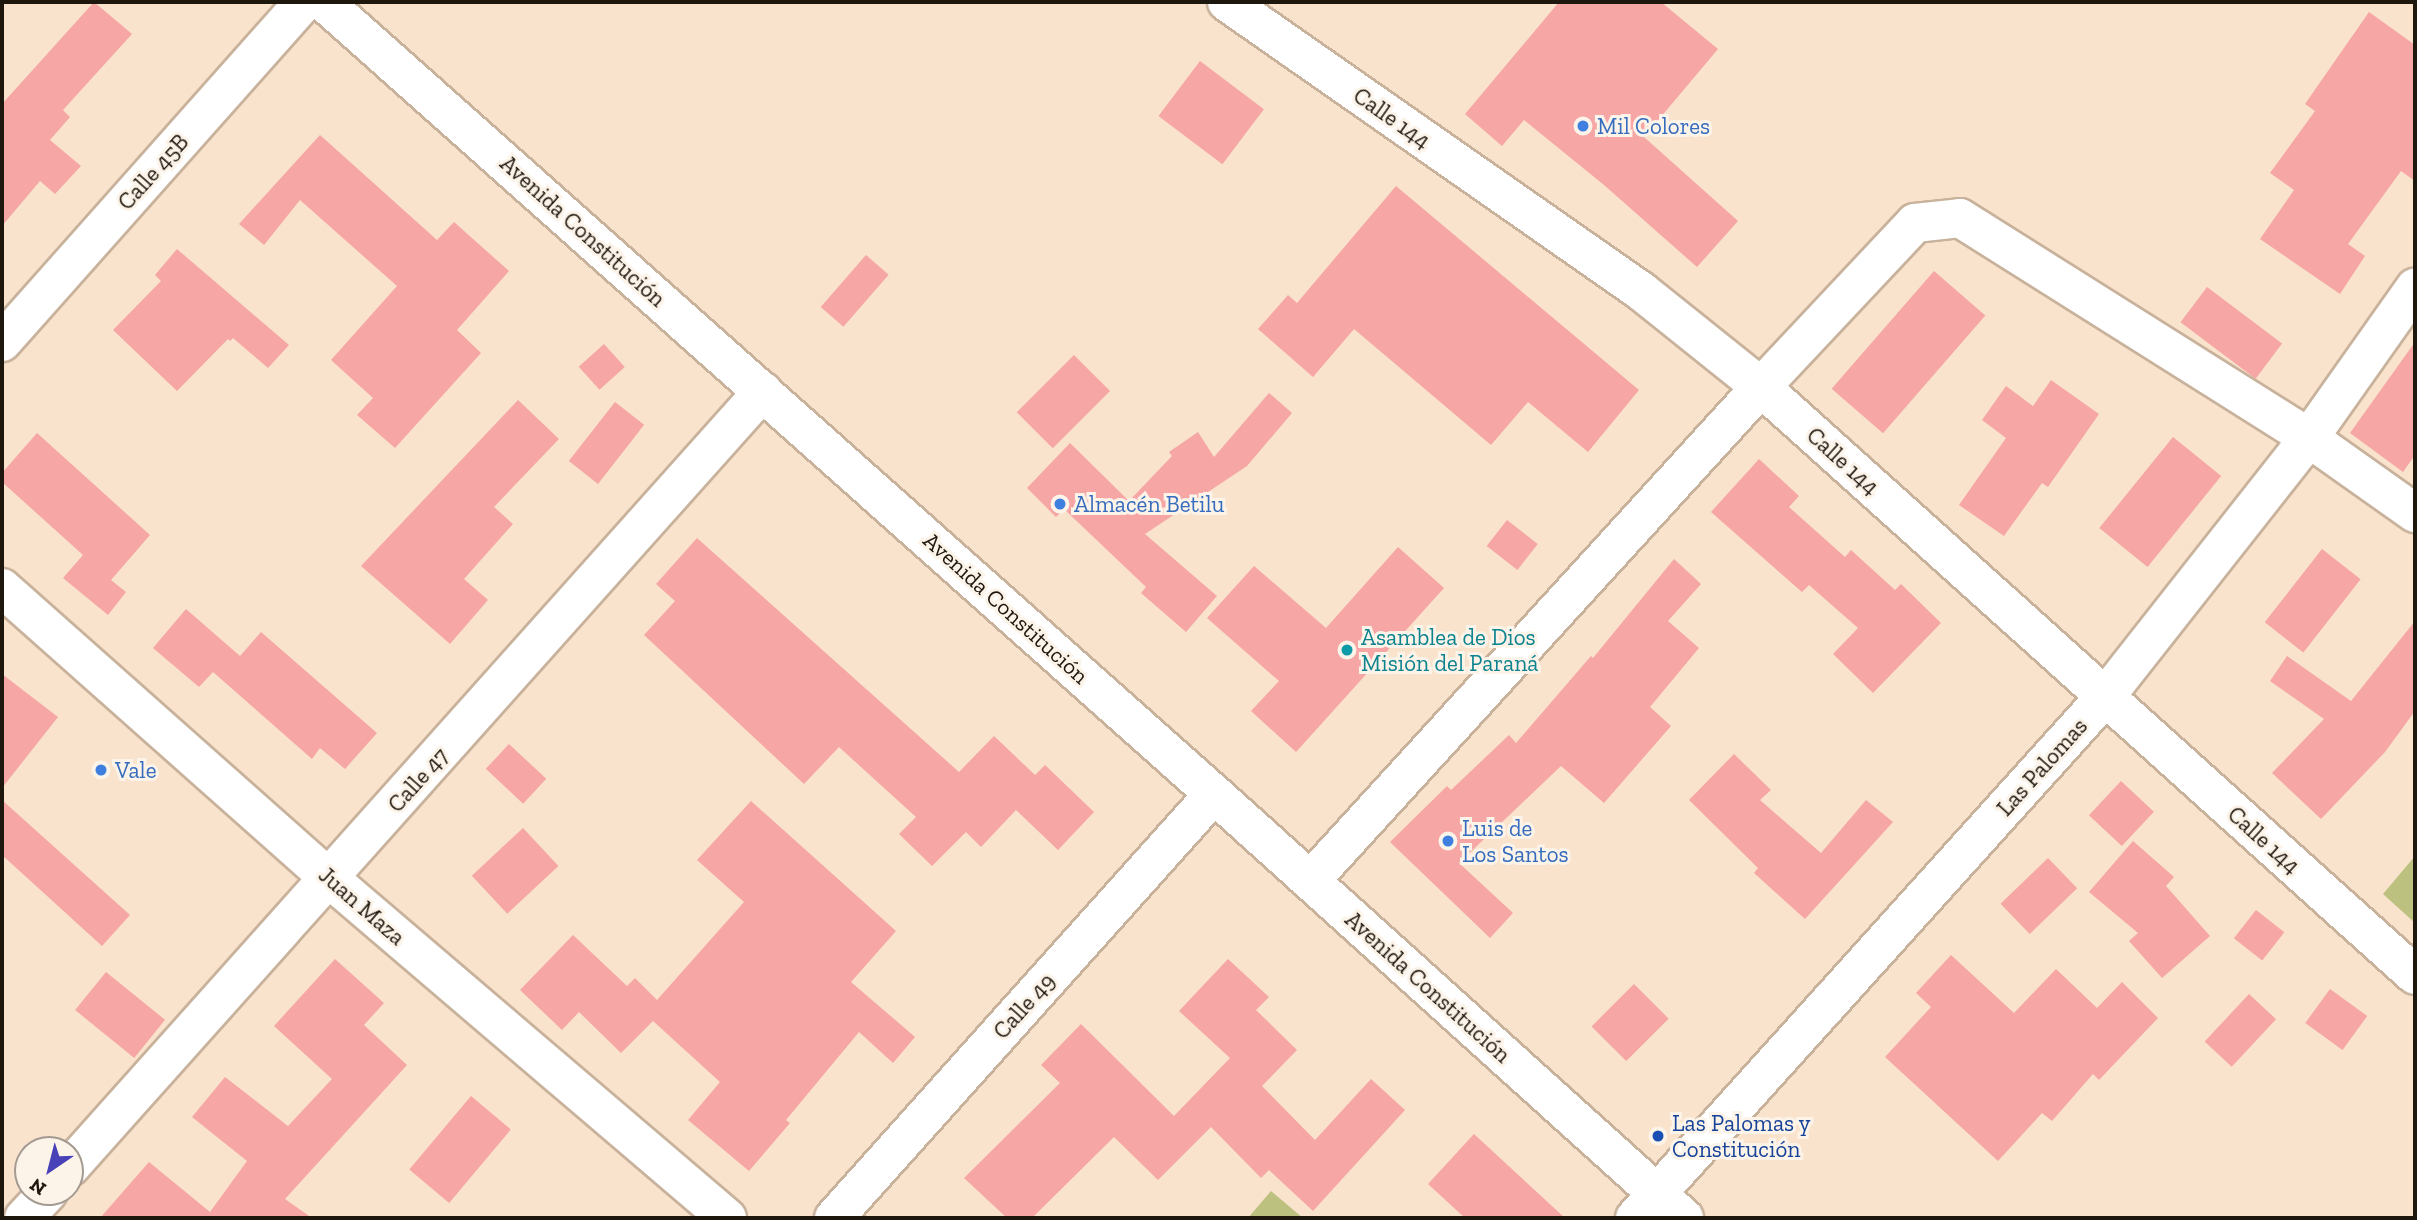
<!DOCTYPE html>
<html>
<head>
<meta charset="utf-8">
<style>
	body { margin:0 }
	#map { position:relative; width:2417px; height:1220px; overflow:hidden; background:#fae3cc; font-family:"Zilla Slab",serif }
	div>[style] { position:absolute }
	.green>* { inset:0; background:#bcc180 }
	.building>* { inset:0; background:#f5a6a5; transform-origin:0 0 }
	.roads { filter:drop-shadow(2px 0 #c8b29c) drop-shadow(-2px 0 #c8b29c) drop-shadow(0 2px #c8b29c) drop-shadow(0 -2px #c8b29c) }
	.minor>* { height:38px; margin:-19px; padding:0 19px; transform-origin:19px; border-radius:19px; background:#fff }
	.secondary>* { height:38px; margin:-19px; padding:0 19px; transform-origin:19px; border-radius:19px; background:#fff }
	.dots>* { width:19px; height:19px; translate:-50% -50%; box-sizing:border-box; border:4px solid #fcf3e9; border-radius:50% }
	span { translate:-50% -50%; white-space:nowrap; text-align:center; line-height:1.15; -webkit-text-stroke:6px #fcf3e9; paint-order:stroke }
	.street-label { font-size:23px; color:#1e170e }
	.shop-label { font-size:23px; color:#366cbe }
	.left { translate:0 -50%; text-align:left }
	.culture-label { font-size:23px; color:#0d838f }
	.transit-label { font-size:23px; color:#164399 }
	.frame { position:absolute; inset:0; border:4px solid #1e170e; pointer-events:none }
	.north { position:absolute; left:14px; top:1136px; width:70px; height:70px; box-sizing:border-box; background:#fcf3e9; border:2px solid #a39b91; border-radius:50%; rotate:215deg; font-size:19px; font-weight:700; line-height:28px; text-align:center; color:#1e170e }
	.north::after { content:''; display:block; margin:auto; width:24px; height:32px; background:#4941b7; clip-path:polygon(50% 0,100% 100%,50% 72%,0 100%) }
</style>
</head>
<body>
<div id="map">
	<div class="green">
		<i style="clip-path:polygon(2415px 856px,2415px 923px,2383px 894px)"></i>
		<i style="clip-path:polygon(1271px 1191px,1303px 1218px,1248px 1218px)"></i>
	</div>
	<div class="building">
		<i style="clip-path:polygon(94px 2px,132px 34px,63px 110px,70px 117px,50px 140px,81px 166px,55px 194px,40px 181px,2px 226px,2px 104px)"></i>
		<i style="clip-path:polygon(1559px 2px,1661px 2px,1718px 49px,1644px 137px,1738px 221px,1697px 267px,1604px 185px,1524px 120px,1502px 146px,1465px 114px)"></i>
		<i style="clip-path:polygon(2369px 12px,2415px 45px,2415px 181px,2401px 171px,2348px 244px,2365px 256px,2340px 294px,2260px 239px,2294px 190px,2270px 173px,2315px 111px,2305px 104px)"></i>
		<i style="left:1200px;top:61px;width:80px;height:69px;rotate:37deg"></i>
		<i style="clip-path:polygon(320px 135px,437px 240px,454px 222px,509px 271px,457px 330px,481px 353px,395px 448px,357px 415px,373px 398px,331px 360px,397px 286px,300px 200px,264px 245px,239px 224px)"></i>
		<i style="clip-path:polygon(1396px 186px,1639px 390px,1588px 452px,1528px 402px,1491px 445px,1354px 329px,1313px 377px,1258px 329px,1288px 295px,1297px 303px)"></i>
		<i style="clip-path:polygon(177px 249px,289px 345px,268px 368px,233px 338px,230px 341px,228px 339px,177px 391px,113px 330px,161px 281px,155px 275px)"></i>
		<i style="left:866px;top:255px;width:30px;height:69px;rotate:41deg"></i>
		<i style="left:1934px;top:271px;width:68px;height:156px;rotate:41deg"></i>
		<i style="left:2207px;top:287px;width:94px;height:44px;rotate:37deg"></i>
		<i style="clip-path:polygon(2415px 342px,2415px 455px,2403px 472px,2350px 433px)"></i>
		<i style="left:604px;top:344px;width:31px;height:34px;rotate:48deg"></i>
		<i style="left:1074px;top:355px;width:51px;height:81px;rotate:45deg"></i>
		<i style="clip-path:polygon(2051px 380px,2099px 414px,2048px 487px,2042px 483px,2004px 536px,1959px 505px,2006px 438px,1982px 420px,2006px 386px,2033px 406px)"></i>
		<i style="clip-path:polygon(1269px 393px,1292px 413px,1247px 466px,1145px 534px,1217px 596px,1186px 632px,1141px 593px,1146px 587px,1064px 509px,1056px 517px,1027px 488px,1070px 443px,1129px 501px,1172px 456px,1169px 452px,1198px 432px,1214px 457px)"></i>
		<i style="clip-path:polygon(518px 400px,559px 439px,494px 507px,513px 524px,464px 579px,488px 600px,450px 644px,361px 566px)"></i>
		<i style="left:615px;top:402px;width:37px;height:75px;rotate:38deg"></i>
		<i style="clip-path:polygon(37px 433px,150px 535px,111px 580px,126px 592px,108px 615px,63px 578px,83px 555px,2px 482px,2px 473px)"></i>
		<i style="left:2173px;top:437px;width:62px;height:117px;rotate:39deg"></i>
		<i style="clip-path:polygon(1759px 459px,1799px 496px,1789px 507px,1845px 557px,1851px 550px,1895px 590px,1901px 584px,1941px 623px,1873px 693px,1833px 654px,1858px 628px,1809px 585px,1802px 592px,1711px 512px)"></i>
		<i style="left:1507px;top:520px;width:39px;height:33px;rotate:38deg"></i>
		<i style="clip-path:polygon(697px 538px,959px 772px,994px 736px,1035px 775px,1045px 765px,1094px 812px,1058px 850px,1016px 810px,981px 847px,966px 832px,932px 866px,899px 834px,916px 817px,839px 747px,804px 784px,644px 635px,675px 601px,656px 584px)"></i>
		<i style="clip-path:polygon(1398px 547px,1444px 588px,1296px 752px,1251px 711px,1279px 681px,1207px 618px,1254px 566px,1326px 628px)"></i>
		<i style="left:2322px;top:549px;width:49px;height:93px;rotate:38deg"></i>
		<i style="clip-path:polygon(1674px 559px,1701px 584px,1668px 621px,1699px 648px,1650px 707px,1671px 726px,1604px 803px,1561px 766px,1459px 863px,1513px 913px,1490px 938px,1390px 842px,1447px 786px,1451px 790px,1509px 735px,1516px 743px,1591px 656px,1593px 658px)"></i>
		<i style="clip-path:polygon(186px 609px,240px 656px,261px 632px,377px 733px,345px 769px,320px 748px,312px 759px,213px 672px,199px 687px,153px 648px)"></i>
		<i style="clip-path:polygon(2415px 621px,2415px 711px,2385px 752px,2321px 819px,2272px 773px,2324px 719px,2270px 681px,2287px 656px,2351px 701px)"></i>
		<i style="clip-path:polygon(2px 674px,58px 717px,2px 788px)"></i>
		<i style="left:509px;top:744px;width:51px;height:34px;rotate:43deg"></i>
		<i style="clip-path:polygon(1734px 754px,1771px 790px,1760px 800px,1821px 853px,1866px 800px,1893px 822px,1805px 919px,1754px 873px,1758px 868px,1689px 800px)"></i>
		<i style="left:2121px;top:781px;width:45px;height:47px;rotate:43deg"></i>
		<i style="clip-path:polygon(2px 800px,130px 915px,102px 946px,2px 855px)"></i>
		<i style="clip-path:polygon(751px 801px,896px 931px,851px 982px,915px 1037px,893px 1063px,859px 1032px,786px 1120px,790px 1123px,749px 1171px,688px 1120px,720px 1082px,653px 1021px,621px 1053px,579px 1012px,562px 1030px,520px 990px,573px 935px,627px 986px,635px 978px,657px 1000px,744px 902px,697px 860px)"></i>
		<i style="left:523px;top:828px;width:52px;height:70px;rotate:47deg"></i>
		<i style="clip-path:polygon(2133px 841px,2174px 877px,2166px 886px,2210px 936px,2162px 978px,2129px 941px,2138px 933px,2089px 892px)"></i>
		<i style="left:2048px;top:858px;width:42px;height:66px;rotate:46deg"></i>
		<i style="left:2256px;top:910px;width:36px;height:36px;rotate:38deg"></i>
		<i style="clip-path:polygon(1951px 955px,2014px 1013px,2056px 969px,2097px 1008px,2122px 982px,2158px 1018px,2099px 1080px,2093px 1074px,2052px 1121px,2042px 1113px,1998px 1161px,1885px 1057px,1931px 1007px,1916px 993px)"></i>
		<i style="clip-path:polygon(335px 959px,384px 1003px,364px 1025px,407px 1065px,285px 1199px,312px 1218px,100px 1218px,149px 1162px,210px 1212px,247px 1161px,192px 1117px,225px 1077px,288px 1126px,332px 1079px,274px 1026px)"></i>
		<i style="clip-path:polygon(1228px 959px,1269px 997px,1256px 1010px,1297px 1050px,1262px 1086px,1315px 1140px,1371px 1079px,1405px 1110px,1313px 1211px,1269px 1170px,1261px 1178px,1211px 1127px,1158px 1180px,1114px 1137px,1032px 1218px,1007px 1218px,964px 1178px,1060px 1083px,1041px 1065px,1081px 1024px,1174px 1116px,1230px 1058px,1179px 1011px)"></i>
		<i style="left:106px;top:972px;width:76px;height:49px;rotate:39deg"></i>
		<i style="left:1634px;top:984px;width:49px;height:60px;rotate:45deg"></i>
		<i style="left:2330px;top:989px;width:46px;height:42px;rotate:36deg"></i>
		<i style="left:2249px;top:994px;width:37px;height:65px;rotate:43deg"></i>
		<i style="left:471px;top:1096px;width:52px;height:96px;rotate:40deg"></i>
		<i style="clip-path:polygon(1474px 1134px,1565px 1218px,1465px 1218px,1428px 1184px)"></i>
	</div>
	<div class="roads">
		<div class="minor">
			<i style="left:1227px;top:2px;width:505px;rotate:34.92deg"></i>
			<i style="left:1641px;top:291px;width:154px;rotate:38.7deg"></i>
			<i style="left:1761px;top:387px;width:879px;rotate:41.96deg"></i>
			<i style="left:2px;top:342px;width:455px;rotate:-48.4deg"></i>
			<i style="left:2px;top:588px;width:438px;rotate:41.6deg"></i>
			<i style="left:330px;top:879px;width:522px;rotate:40.49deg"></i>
			<i style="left:1310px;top:881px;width:669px;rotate:-47.61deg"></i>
			<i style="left:1761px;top:387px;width:225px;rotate:-46.8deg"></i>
			<i style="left:1915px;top:223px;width:45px;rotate:-6.3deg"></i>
			<i style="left:1960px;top:218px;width:413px;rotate:32.2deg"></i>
			<i style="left:2309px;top:438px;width:130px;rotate:35.3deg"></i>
			<i style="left:70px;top:1167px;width:1040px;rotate:-48.23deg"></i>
			<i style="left:24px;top:1218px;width:35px;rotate:-47deg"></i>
			<i style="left:834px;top:1218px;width:569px;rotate:-48.13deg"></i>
			<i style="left:1635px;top:1218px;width:702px;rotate:-47.95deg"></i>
			<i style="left:2105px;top:697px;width:330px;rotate:-51.8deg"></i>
			<i style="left:2309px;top:438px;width:184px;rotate:-54.8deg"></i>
		</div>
		<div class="secondary">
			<i style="left:324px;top:2px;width:1191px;rotate:41.67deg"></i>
			<i style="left:1214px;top:794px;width:633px;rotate:42.05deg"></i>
		</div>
	</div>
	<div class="dots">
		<i style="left:1583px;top:126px;background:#3f7fe0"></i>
		<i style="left:1060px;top:504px;background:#3f7fe0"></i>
		<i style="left:1347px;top:650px;background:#0f9aa8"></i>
		<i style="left:101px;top:770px;background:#3f7fe0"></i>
		<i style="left:1448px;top:841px;background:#3f7fe0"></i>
		<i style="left:1658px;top:1136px;background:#1a4fb4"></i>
	</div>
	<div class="street-label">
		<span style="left:1392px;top:118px;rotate:35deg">Calle 144</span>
		<span style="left:153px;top:172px;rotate:-48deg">Calle 45B</span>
		<span style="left:583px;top:231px;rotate:42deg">Avenida Constitución</span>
		<span style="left:1843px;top:461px;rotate:42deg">Calle 144</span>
		<span style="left:1006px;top:608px;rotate:42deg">Avenida Constitución</span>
		<span style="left:2042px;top:767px;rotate:-48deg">Las Palomas</span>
		<span style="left:418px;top:780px;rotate:-48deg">Calle 47</span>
		<span style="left:2264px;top:840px;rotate:42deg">Calle 144</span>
		<span style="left:362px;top:906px;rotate:41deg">Juan Maza</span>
		<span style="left:1428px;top:987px;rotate:42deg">Avenida Constitución</span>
		<span style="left:1024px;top:1006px;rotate:-48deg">Calle 49</span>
	</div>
	<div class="shop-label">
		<span class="left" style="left:1597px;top:126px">Mil Colores</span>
		<span class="left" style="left:1074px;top:504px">Almacén Betilu</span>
		<span class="left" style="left:115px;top:770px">Vale</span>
		<span class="left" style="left:1462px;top:841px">Luis de<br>Los Santos</span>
	</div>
	<div class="culture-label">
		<span class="left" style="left:1361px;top:650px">Asamblea de Dios<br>Misión del Paraná</span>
	</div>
	<div class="transit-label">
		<span class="left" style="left:1672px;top:1136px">Las Palomas y<br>Constitución</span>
	</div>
	<div class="frame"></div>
	<div class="north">N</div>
</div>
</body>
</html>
